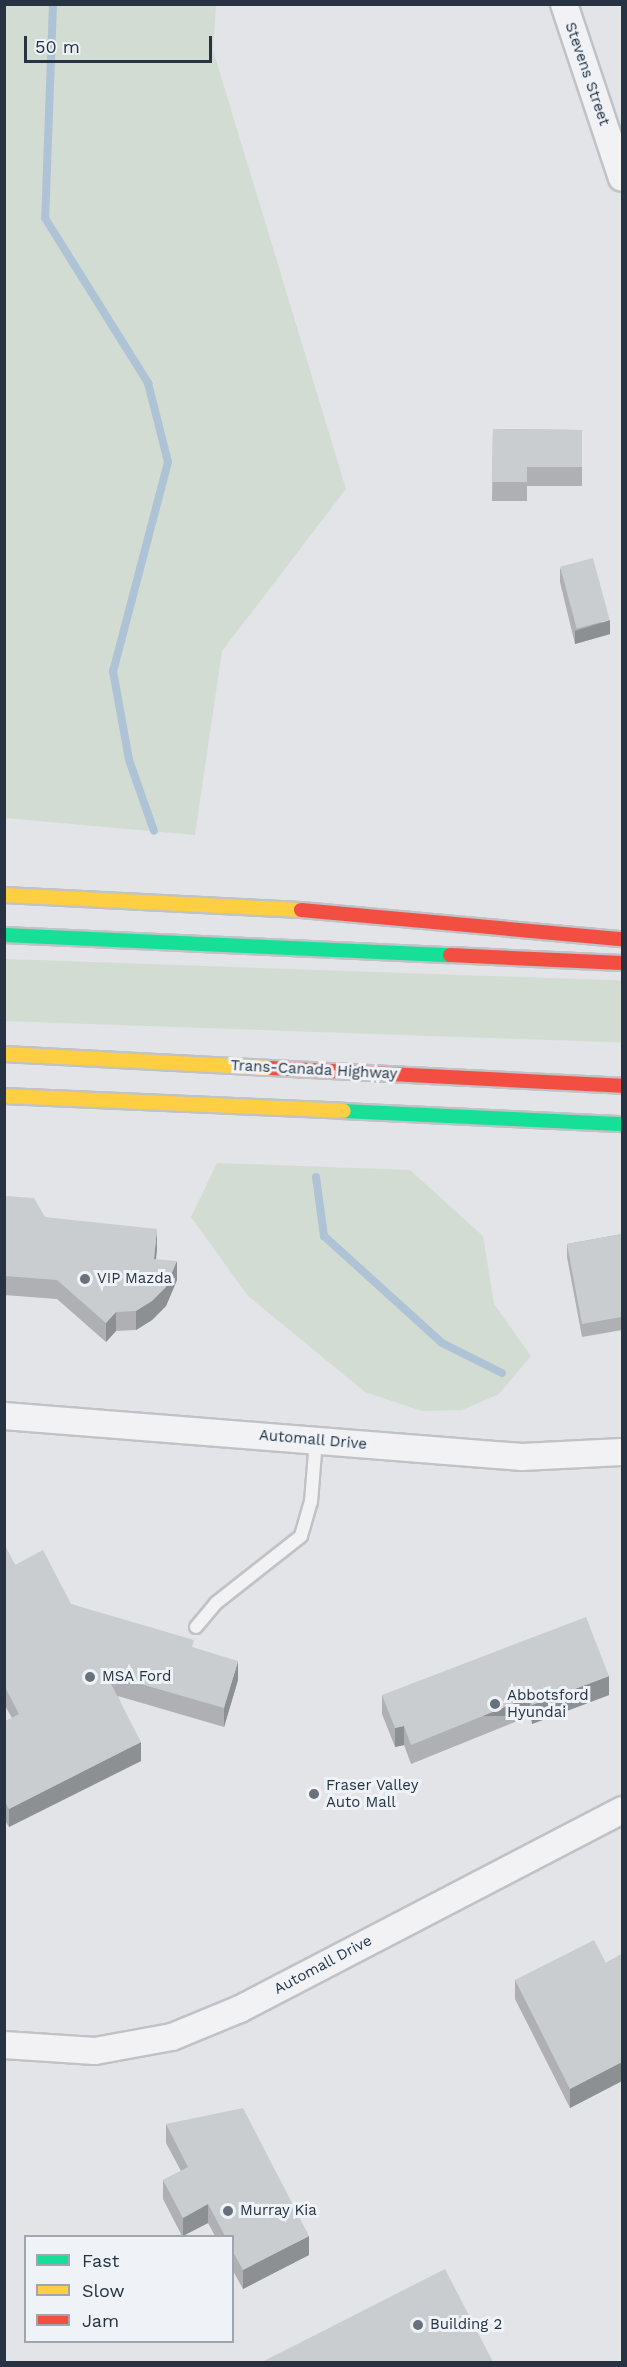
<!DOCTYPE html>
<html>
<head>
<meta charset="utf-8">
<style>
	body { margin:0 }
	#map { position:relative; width:627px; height:2367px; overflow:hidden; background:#e2e4e7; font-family:"Work Sans",sans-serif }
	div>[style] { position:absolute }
	.green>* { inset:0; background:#d3dcd2; transform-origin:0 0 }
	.stream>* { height:8px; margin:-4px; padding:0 4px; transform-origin:4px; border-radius:4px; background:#aec3d5 }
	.roads { filter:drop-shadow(2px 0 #c0c2c5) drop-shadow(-2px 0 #c0c2c5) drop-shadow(0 2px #c0c2c5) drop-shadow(0 -2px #c0c2c5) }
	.lane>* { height:12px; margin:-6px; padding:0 6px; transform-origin:6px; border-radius:6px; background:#f2f2f4 }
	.street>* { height:26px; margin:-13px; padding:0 13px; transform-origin:13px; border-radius:13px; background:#f2f2f4 }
	.fast>* { height:14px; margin:-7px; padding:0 7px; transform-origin:7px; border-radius:7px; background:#16e098 }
	.slow>* { height:14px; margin:-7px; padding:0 7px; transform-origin:7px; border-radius:7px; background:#ffcf43 }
	.jam>* { height:14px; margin:-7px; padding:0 7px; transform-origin:7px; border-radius:7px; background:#f24e42 }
	.wall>* { inset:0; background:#aeb0b3 }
	.shaded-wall>* { inset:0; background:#8d9092; transform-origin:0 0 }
	.building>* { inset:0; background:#cacdd0; transform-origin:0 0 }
	.dots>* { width:16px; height:16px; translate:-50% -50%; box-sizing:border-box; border:3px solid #eff3f7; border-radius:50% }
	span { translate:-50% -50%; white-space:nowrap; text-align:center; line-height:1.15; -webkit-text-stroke:6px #eff3f7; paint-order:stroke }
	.street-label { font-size:15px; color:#273343 }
	.poi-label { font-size:15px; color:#273343 }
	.left { translate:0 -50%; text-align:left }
	.frame { position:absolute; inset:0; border:6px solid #273343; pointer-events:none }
	.legend { position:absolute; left:24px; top:2235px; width:210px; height:108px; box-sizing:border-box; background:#eff3f7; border:2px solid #9fa6af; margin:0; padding:8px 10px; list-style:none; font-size:18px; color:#273343 }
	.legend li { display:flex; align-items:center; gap:12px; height:30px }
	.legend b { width:30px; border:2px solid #9fa6af }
	.scale { position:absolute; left:24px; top:36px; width:188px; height:27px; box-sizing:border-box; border:3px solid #273343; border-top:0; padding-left:8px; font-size:18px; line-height:21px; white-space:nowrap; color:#273343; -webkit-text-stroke:4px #eff3f7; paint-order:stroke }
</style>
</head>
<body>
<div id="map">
	<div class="green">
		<i style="clip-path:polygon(4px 5px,216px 5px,213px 50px,346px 489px,222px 651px,195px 835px,5px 818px)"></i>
		<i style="left:5px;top:959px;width:618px;height:62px;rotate:2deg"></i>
		<i style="clip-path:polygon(217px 1163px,410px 1170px,483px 1236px,494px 1304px,531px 1356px,499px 1394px,462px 1410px,422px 1411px,365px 1392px,248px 1296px,191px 1217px)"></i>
	</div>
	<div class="stream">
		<i style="left:53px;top:4px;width:214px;rotate:92.1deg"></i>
		<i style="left:45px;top:218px;width:195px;rotate:58deg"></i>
		<i style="left:148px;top:383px;width:81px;rotate:75.8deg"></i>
		<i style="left:168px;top:462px;width:216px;rotate:104.7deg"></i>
		<i style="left:113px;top:671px;width:90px;rotate:79.8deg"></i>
		<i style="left:129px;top:760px;width:75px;rotate:70.6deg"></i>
		<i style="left:316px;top:1177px;width:60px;rotate:82.3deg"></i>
		<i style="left:324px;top:1236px;width:159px;rotate:42.2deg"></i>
		<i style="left:442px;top:1343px;width:67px;rotate:26.6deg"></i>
	</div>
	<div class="roads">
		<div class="lane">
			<i style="left:196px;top:1627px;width:31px;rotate:-50deg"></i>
			<i style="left:216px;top:1603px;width:108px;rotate:-38.2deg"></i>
			<i style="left:301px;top:1536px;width:35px;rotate:-74deg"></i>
			<i style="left:311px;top:1502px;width:62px;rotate:-85.4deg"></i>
		</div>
		<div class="street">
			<i style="left:564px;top:4px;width:183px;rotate:71.6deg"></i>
			<i style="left:4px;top:1416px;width:520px;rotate:4.53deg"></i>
			<i style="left:522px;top:1457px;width:100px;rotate:-2.9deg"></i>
			<i style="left:4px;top:2045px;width:91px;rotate:3.8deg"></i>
			<i style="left:95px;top:2051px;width:78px;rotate:-10.3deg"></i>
			<i style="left:172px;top:2037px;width:74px;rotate:-22.4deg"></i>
			<i style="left:240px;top:2009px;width:431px;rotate:-27.5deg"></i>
		</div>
		<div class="fast">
			<i style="left:4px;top:935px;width:446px;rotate:2.6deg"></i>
			<i style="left:344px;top:1111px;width:278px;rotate:2.7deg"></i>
		</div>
		<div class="slow">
			<i style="left:4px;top:895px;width:297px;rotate:2.9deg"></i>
			<i style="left:4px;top:1054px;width:267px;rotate:3deg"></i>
			<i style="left:4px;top:1096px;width:340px;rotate:2.5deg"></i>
		</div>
		<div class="jam">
			<i style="left:301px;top:910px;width:322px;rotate:5.2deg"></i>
			<i style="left:450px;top:955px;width:172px;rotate:2.7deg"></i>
			<i style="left:271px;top:1068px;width:351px;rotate:2.9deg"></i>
		</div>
	</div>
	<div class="wall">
		<i style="clip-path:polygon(493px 429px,582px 430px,582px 486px,527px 486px,527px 501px,492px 501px)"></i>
		<i style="clip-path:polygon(560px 568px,610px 634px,575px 644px,560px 582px)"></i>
		<i style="clip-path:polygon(4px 1196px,45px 1217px,157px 1248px,156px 1260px,177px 1280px,166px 1306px,152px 1320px,136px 1330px,116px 1331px,106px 1342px,57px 1299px,4px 1295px)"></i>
		<i style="clip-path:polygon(622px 1234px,622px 1330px,582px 1337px,567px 1257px,567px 1244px)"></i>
		<i style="clip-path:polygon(4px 1544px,15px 1565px,71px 1604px,194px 1648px,238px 1680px,224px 1727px,118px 1696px,141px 1761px,9px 1827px,4px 1819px,4px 1722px,12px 1718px,4px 1704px)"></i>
		<i style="clip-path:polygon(382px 1695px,609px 1695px,532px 1724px,530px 1716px,411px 1764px,404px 1745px,395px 1747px,382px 1714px)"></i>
		<i style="clip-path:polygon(622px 1954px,622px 2081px,570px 2108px,515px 1999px,515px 1980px,606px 1963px)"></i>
		<i style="clip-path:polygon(166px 2124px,309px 2255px,243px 2289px,232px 2269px,232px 2236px,215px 2236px,208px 2223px,182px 2236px,163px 2199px,163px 2180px,181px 2171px,166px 2143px)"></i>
	</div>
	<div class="shaded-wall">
		<i style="clip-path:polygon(610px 620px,610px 634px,575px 644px,575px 631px)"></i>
		<i style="clip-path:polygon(157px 1229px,157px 1248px,154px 1278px,154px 1259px)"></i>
		<i style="clip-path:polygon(177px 1261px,177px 1280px,166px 1306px,152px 1320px,136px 1330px,136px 1311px)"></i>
		<i style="clip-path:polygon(116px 1312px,116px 1331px,106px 1342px,106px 1323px)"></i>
		<i style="clip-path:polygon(238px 1661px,238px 1680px,224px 1727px,224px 1708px)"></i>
		<i style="clip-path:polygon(609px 1676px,609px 1695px,532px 1724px,532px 1705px)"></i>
		<i style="left:530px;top:1697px;width:19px;height:128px;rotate:90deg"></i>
		<i style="clip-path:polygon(404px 1726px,404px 1745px,395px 1747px,395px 1728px)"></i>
		<i style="clip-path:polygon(141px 1742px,141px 1761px,9px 1827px,9px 1809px)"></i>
		<i style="clip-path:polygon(622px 2062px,622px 2081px,570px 2108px,570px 2089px)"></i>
		<i style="clip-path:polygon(208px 2204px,208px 2223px,183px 2236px,183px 2218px)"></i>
		<i style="clip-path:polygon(309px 2236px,309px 2255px,243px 2289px,243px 2270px)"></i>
	</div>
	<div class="building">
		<i style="clip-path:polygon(493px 429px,582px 430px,582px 467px,527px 467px,527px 482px,492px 482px)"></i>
		<i style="left:593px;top:558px;width:64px;height:34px;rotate:75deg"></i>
		<i style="clip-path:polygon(4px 1196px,34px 1198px,45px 1217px,157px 1229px,154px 1259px,177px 1261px,166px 1287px,152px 1301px,136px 1311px,116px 1312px,106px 1323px,57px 1280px,4px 1276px)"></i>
		<i style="clip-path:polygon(622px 1234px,622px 1317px,582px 1324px,567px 1244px)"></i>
		<i style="clip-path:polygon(4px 1544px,15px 1565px,43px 1550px,71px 1604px,194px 1640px,192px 1647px,238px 1661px,224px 1708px,106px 1674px,141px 1742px,9px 1809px,4px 1800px,4px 1722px,19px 1714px,4px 1685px)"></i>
		<i style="clip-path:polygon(586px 1617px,609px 1676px,532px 1705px,530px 1697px,411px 1745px,404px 1726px,395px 1728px,382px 1695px)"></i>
		<i style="clip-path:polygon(594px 1940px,606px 1963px,622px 1954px,622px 2062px,570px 2089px,515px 1980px)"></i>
		<i style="clip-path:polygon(243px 2108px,309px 2236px,243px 2270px,232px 2250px,232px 2236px,225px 2236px,208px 2204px,183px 2218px,163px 2180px,188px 2167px,166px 2124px)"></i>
		<i style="clip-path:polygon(445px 2269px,493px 2362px,262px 2362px)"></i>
	</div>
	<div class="dots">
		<i style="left:85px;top:1279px;background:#68717c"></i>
		<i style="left:90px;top:1677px;background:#68717c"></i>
		<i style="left:495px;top:1704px;background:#68717c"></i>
		<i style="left:314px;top:1794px;background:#68717c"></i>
		<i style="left:228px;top:2211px;background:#68717c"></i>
		<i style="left:418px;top:2325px;background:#68717c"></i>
	</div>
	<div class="street-label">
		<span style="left:587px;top:74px;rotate:71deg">Stevens Street</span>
		<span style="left:314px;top:1070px;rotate:3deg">Trans-Canada Highway</span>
		<span style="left:313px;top:1440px;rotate:5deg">Automall Drive</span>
		<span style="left:323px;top:1965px;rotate:-28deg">Automall Drive</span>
	</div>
	<div class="poi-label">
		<span class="left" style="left:97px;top:1279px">VIP Mazda</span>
		<span class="left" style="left:102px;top:1677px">MSA Ford</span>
		<span class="left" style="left:507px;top:1704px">Abbotsford<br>Hyundai</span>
		<span class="left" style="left:326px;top:1794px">Fraser Valley<br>Auto Mall</span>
		<span class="left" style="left:240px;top:2211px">Murray Kia</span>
		<span class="left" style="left:430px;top:2325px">Building 2</span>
	</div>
	<div class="frame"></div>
	<ul class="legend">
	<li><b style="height:8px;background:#16e098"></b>Fast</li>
	<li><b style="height:8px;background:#ffcf43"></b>Slow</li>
	<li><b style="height:8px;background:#f24e42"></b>Jam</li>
	</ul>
	<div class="scale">50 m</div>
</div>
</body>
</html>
